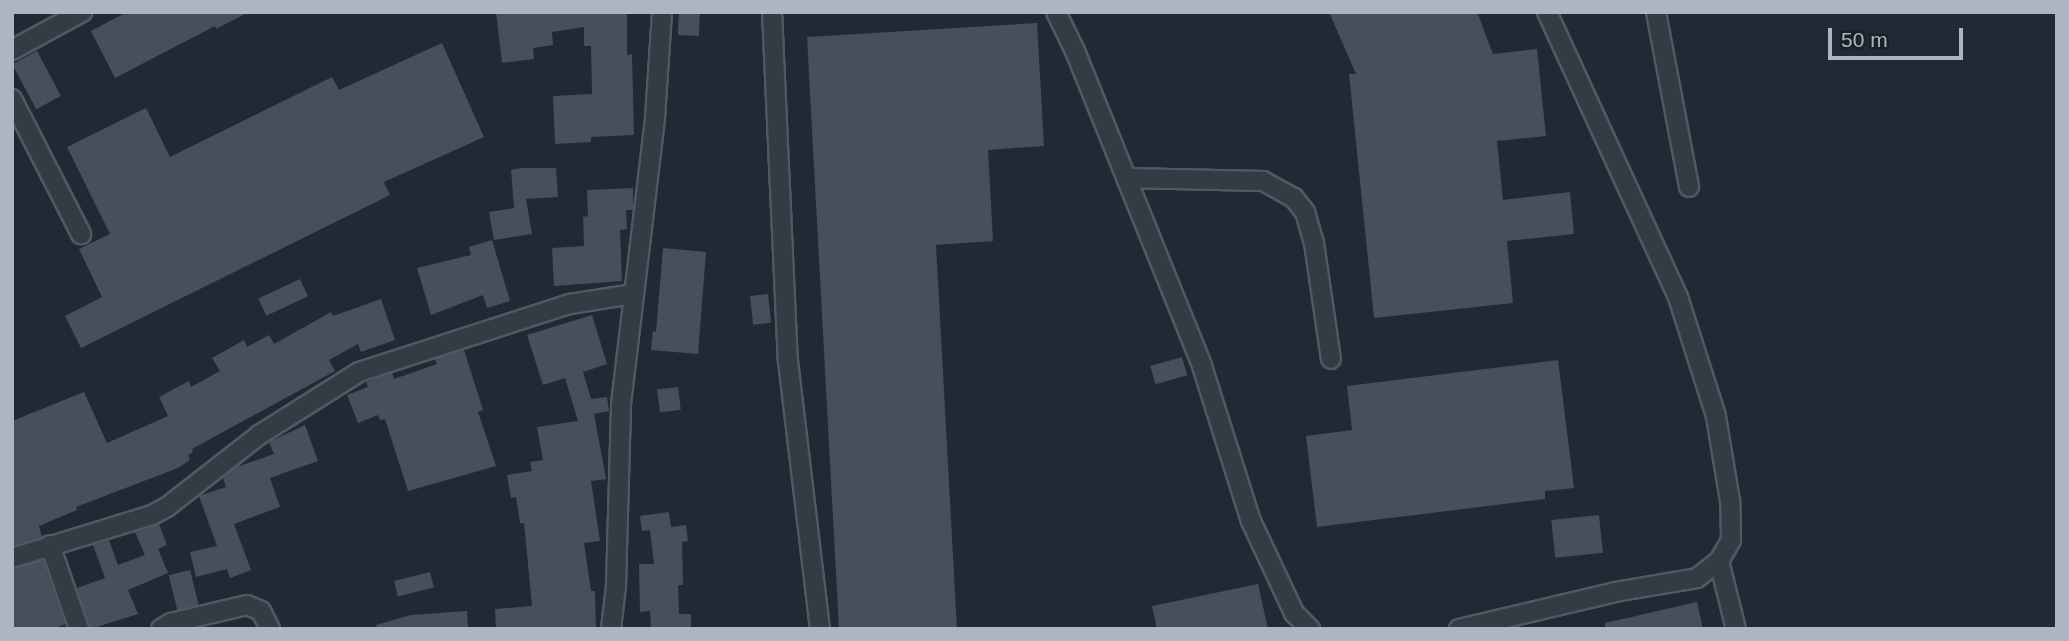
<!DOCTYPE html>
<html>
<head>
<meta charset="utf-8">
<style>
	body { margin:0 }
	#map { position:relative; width:2069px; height:641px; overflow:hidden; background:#202934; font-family:Arial,sans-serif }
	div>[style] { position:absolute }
	.building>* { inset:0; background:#46505d; transform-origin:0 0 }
	.roads { filter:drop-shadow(2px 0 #515863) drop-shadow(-2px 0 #515863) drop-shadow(0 2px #515863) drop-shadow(0 -2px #515863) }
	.minor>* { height:18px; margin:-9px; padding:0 9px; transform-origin:9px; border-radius:9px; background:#333b44 }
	span { translate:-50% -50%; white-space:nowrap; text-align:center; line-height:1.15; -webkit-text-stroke:6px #192029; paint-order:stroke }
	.frame { position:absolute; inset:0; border:14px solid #adb5c2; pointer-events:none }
	.scale { position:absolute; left:1828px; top:28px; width:135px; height:32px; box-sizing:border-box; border:4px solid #adb5c2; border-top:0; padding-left:9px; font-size:21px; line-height:24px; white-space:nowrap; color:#adb5c2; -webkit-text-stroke:5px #192029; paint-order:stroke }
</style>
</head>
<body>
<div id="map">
	<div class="building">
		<i style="clip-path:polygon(127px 12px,249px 12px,216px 29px,215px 26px,115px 78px,91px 31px)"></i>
		<i style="clip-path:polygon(496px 12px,627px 14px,627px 55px,632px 54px,634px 135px,591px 137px,591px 142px,555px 144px,553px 96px,592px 94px,591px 46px,584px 46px,584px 27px,552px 32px,553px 45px,533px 48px,534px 59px,502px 63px)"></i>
		<i style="left:679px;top:12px;width:21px;height:23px;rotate:3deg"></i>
		<i style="clip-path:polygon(1329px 12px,1477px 12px,1493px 54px,1537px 49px,1546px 136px,1497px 141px,1503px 200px,1570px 192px,1574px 234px,1507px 241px,1513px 303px,1374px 318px,1349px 74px,1356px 74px)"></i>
		<i style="clip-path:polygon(1037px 23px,1044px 146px,988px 150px,993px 241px,936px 245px,957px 629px,839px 629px,807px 37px)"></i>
		<i style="clip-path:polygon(442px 43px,484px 137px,384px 182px,390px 195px,81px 348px,65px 316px,102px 297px,79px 249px,110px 234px,67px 147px,146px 108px,170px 157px,332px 77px,339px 90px)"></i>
		<i style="left:37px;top:51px;width:51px;height:28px;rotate:62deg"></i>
		<i style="clip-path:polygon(521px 168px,556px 168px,558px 197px,526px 199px,532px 234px,494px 240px,489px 212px,514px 208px,511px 170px)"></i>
		<i style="clip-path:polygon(633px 188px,633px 210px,626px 210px,627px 229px,620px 230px,622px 281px,554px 286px,552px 248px,584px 246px,583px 217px,588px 216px,587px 190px)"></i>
		<i style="clip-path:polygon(492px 240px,510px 301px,487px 308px,483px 295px,431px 315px,417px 268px,471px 255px,469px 247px)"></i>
		<i style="clip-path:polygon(663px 248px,706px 252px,698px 354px,651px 350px,653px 331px,656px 332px)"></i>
		<i style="left:300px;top:279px;width:19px;height:46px;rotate:65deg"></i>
		<i style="left:768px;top:294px;width:29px;height:18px;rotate:84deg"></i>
		<i style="clip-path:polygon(381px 299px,395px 340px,361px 352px,358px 344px,329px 360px,335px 371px,192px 449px,193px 452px,188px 455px,190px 460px,178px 468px,76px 507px,77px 510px,39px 526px,42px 537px,13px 546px,12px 421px,84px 392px,107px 443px,168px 416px,159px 397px,189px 381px,191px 387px,220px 371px,212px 358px,244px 340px,247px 347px,269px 335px,274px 344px,331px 312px,333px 316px)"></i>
		<i style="clip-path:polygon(592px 315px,607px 364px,583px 372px,591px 399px,607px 397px,609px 411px,594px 414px,606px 479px,591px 481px,600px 541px,584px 543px,591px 591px,595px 591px,596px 629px,496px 629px,495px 609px,532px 606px,524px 523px,520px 523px,516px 497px,511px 498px,507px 475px,532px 471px,530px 462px,543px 460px,537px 427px,578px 421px,565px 378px,543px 385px,527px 335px)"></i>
		<i style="clip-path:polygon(464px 350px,483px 410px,478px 412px,496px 466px,408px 491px,385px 419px,380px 420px,378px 415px,358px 423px,347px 395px,368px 387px,366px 382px,392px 373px,394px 379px,437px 364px,435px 359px)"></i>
		<i style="left:1182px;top:357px;width:19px;height:33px;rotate:74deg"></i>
		<i style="clip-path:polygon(1558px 360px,1574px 488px,1545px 491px,1545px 499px,1317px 527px,1306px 436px,1352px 430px,1347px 386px)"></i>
		<i style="left:678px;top:387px;width:23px;height:21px;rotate:83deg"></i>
		<i style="clip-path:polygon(305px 425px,318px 461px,270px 478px,280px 507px,234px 524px,251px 570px,230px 578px,227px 569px,196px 577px,190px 552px,217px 546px,199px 496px,226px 487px,223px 478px,237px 467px,274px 454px,269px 442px)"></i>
		<i style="clip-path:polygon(669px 512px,671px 527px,686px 525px,688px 541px,682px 542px,683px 585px,678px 585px,679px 614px,691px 614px,691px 629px,651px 629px,650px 611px,640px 612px,639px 564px,654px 564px,650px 530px,642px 531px,640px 516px)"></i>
		<i style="left:1599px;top:515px;width:38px;height:48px;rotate:84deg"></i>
		<i style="clip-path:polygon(159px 524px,167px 545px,158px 549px,168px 573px,128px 590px,138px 614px,90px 629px,77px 588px,105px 578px,93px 545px,109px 540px,118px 565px,145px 555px,135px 532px)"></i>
		<i style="clip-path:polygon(43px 560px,65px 624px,53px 629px,12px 629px,12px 569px)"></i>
		<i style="left:190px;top:570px;width:36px;height:22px;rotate:76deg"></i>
		<i style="left:430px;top:572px;width:16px;height:37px;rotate:76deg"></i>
		<i style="clip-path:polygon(1258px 584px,1268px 629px,1157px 629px,1152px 606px)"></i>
		<i style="clip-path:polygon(1697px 602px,1703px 629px,1605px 629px,1605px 623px)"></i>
		<i style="clip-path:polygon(467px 611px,468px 629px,377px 629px,376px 625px,411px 615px)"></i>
	</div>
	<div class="roads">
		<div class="minor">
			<i style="left:772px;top:12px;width:349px;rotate:87.4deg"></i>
			<i style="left:788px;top:361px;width:270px;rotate:83.2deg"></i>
			<i style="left:1056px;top:12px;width:43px;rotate:64deg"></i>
			<i style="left:1075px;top:51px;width:340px;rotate:68deg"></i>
			<i style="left:1202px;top:366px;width:163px;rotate:72.5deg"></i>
			<i style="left:1251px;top:521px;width:102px;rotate:64.9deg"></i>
			<i style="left:1294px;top:613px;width:23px;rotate:45deg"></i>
			<i style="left:1656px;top:12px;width:178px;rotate:79.3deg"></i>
			<i style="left:12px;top:50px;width:80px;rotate:-28.5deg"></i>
			<i style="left:12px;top:99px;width:152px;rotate:62.9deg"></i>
			<i style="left:1126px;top:178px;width:137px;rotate:1.3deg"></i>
			<i style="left:1263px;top:181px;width:35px;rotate:29deg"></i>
			<i style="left:1294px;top:198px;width:18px;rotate:52deg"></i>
			<i style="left:1305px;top:212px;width:32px;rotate:74deg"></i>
			<i style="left:1314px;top:243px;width:117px;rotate:81.7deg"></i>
			<i style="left:50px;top:545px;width:89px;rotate:71deg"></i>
			<i style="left:12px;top:558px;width:146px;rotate:-17.1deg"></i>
			<i style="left:152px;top:515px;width:17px;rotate:-28deg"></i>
			<i style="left:167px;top:507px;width:117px;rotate:-38deg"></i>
			<i style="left:259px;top:435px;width:118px;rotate:-32.2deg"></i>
			<i style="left:359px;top:372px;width:222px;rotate:-17.9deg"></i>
			<i style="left:570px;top:304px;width:65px;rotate:-8.9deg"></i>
			<i style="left:1719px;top:561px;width:70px;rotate:76deg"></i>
			<i style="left:161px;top:629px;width:12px;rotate:-31deg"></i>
			<i style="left:171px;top:623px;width:78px;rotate:-13.3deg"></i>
			<i style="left:247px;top:605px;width:15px;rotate:23deg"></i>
			<i style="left:261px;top:611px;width:20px;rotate:63deg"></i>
			<i style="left:611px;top:629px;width:43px;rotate:-83.4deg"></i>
			<i style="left:616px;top:586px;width:182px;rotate:-88.4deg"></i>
			<i style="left:621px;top:404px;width:288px;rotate:-83.2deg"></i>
			<i style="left:655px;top:118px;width:106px;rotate:-86.2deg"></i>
			<i style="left:1459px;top:629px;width:160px;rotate:-13.3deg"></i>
			<i style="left:1615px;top:592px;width:83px;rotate:-9.7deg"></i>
			<i style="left:1697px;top:578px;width:28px;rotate:-38deg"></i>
			<i style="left:1719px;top:561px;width:24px;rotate:-60deg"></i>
			<i style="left:1731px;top:540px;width:39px;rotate:-91deg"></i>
			<i style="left:1730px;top:501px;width:86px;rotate:-99.4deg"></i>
			<i style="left:1716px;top:416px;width:125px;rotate:-107.7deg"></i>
			<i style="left:1678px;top:297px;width:314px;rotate:-114.7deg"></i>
		</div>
	</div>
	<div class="frame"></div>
	<div class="scale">50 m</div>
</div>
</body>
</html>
